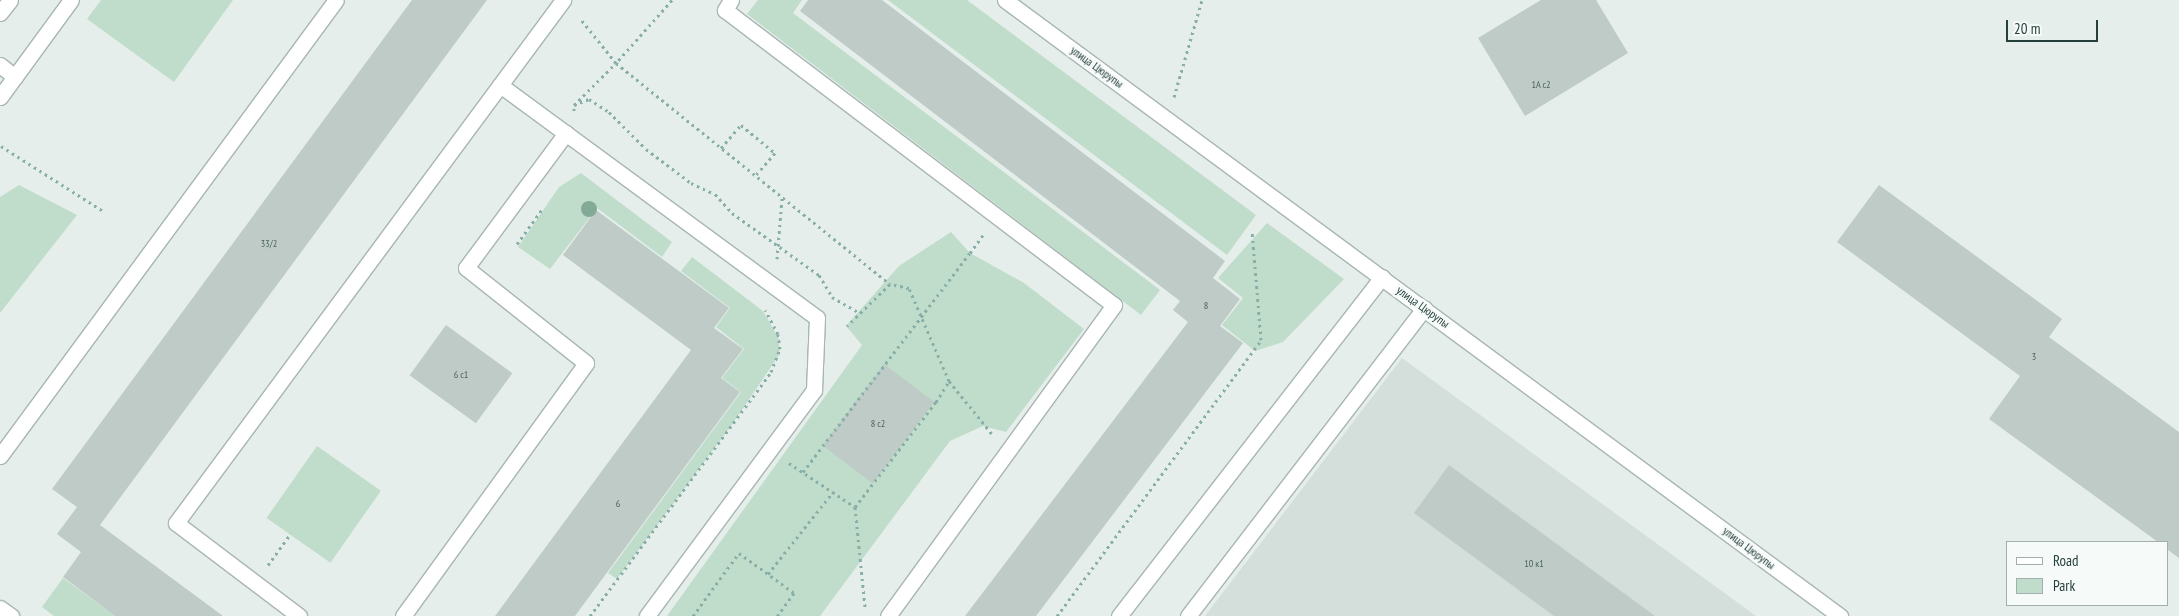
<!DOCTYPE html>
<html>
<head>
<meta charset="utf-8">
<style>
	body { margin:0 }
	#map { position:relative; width:2179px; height:616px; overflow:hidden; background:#e6eeeb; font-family:"PT Sans Narrow",sans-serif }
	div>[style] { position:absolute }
	.built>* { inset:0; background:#d4deda }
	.green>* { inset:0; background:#c0ddcb; transform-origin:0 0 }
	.building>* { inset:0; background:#becbc7; transform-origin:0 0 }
	.path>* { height:3px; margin-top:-1.5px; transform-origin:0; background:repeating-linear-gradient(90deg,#88afa7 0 2.5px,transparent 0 6.5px) }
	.roads { filter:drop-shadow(1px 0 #a8b6b3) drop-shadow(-1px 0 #a8b6b3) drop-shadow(0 1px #a8b6b3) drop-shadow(0 -1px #a8b6b3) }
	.service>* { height:15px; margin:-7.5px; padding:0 7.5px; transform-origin:7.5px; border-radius:7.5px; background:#fff }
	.minor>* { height:15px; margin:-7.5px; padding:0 7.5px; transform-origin:7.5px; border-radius:7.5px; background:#fff }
	.tertiary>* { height:15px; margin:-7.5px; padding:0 7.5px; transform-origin:7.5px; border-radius:7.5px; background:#fff }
	.secondary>* { height:15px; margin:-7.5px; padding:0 7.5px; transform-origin:7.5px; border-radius:7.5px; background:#fff }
	.trees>* { width:16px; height:16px; margin:-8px; border-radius:50%; background:#83aa97 }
	span { translate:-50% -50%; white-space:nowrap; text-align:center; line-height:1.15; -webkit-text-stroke:5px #f6faf9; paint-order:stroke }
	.number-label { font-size:10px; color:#4b625e }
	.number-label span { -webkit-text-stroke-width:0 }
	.street-label { font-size:12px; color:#253f3b }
	.legend { position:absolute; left:2006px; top:541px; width:162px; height:65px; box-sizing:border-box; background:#f6faf9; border:1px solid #a2afad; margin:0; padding:6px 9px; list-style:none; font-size:15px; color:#253f3b }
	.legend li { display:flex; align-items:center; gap:10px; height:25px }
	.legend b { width:25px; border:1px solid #a2afad }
	.scale { position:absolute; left:2006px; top:20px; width:92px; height:22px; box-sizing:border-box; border:2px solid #253f3b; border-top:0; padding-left:6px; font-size:15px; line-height:18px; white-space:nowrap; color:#253f3b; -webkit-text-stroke:4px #f6faf9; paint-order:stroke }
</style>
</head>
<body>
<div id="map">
	<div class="built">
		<i style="clip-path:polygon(1402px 358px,1756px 616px,1205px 616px)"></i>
	</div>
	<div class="green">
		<i style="clip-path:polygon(101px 0,233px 0,174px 82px,87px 19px)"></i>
		<i style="clip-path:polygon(758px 0,802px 0,793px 13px,1160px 290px,1141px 315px,747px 14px)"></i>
		<i style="clip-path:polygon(888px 0,967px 0,1256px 215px,1227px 255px)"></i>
		<i style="clip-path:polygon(581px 173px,672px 242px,662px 257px,597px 208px,550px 269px,518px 247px,559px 187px)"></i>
		<i style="clip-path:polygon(19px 185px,77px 215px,0 313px,0 197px)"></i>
		<i style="clip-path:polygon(1267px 223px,1344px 279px,1283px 342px,1255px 351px,1222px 325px,1243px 298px,1218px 278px)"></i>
		<i style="clip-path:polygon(951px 232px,970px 253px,1024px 283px,1084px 329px,1006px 432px,983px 426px,950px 441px,820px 616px,667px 616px,862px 345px,846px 326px,899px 266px)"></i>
		<i style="clip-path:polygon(692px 257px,763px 311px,779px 339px,779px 355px,731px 426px,617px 579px,608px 573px,741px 392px,722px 378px,744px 349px,716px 327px,730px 308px,681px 271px)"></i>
		<i style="left:317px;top:446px;width:78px;height:88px;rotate:35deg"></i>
		<i style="clip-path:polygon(63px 578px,115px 616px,54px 616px,42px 607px)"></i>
	</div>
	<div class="building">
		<i style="clip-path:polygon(412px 0,487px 0,100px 525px,223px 616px,115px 616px,63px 577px,81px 552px,57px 534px,77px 507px,52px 489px)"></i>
		<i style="clip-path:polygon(808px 0,882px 0,1225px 261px,1213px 278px,1240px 299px,1220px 326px,1243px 343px,1036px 616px,965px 616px,1188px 322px,1173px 310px,1180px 301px,800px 11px)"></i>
		<i style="clip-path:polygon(1541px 0,1596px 0,1628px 53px,1525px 116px,1478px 38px)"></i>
		<i style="clip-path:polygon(1879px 185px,2062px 319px,2049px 337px,2179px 432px,2179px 558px,2168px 550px,2168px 542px,2158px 542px,1989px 419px,2020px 376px,1837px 242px)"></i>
		<i style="clip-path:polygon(596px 210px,729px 308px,714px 328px,743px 349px,721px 378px,740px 392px,575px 616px,495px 616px,691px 350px,563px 255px)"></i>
		<i style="left:446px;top:325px;width:82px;height:62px;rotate:36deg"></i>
		<i style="left:884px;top:364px;width:63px;height:102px;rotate:37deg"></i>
		<i style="clip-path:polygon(1449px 465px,1655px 616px,1554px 616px,1414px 513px)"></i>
	</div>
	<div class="path">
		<i style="left:672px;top:0;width:84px;rotate:131.6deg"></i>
		<i style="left:616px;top:63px;width:352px;rotate:38.9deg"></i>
		<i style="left:890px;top:284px;width:60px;rotate:135.7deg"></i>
		<i style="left:1174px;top:97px;width:101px;rotate:-73.9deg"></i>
		<i style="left:574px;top:105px;width:16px;rotate:-22deg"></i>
		<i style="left:589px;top:99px;width:24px;rotate:33deg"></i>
		<i style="left:609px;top:112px;width:52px;rotate:45deg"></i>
		<i style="left:646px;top:149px;width:56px;rotate:37.1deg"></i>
		<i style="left:691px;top:183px;width:26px;rotate:25deg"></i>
		<i style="left:715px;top:194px;width:25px;rotate:48deg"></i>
		<i style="left:732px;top:213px;width:107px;rotate:35.5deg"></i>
		<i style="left:819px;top:275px;width:26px;rotate:59deg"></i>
		<i style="left:832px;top:297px;width:32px;rotate:30deg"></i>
		<i style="left:574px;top:111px;width:6px;rotate:-90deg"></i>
		<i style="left:574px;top:105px;width:59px;rotate:-45deg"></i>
		<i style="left:616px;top:63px;width:58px;rotate:-128.7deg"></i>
		<i style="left:1px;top:146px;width:121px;rotate:32.5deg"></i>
		<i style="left:721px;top:148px;width:30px;rotate:-49deg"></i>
		<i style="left:741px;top:125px;width:44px;rotate:39.5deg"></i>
		<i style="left:775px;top:153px;width:29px;rotate:131deg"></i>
		<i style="left:517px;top:244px;width:44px;rotate:-54.2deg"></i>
		<i style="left:970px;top:253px;width:22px;rotate:-54deg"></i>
		<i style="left:777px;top:259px;width:61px;rotate:-85.3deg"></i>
		<i style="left:949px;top:381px;width:68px;rotate:50.9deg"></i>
		<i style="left:789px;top:463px;width:79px;rotate:33.7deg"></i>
		<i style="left:855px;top:507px;width:101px;rotate:84.3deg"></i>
		<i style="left:803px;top:472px;width:275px;rotate:-52.7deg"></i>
		<i style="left:855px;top:507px;width:133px;rotate:-52.4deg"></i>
		<i style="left:936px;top:402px;width:25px;rotate:-58deg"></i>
		<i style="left:949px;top:381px;width:101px;rotate:-113.3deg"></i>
		<i style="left:909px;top:288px;width:19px;rotate:-168deg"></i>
		<i style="left:268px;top:565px;width:39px;rotate:-54deg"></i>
		<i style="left:768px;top:574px;width:105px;rotate:-51.6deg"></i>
		<i style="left:590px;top:616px;width:304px;rotate:-53.4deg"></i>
		<i style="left:771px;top:372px;width:25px;rotate:-69deg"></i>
		<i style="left:780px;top:349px;width:15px;rotate:-98deg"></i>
		<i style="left:778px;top:334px;width:27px;rotate:-118deg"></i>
		<i style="left:693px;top:616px;width:78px;rotate:-53.9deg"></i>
		<i style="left:739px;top:553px;width:68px;rotate:36deg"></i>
		<i style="left:794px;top:593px;width:29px;rotate:126deg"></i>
		<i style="left:1057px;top:616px;width:343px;rotate:-53.5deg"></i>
		<i style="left:1261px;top:340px;width:110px;rotate:-94.7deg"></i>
	</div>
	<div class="roads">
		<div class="service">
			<i style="left:731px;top:0;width:12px;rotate:121deg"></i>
			<i style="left:725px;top:10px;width:488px;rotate:37.2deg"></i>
			<i style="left:1114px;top:305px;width:384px;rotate:126deg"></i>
			<i style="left:500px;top:85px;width:393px;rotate:36.3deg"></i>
			<i style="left:817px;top:318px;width:72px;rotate:92.4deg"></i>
			<i style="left:814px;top:390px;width:281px;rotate:126.5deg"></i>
			<i style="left:0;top:456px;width:566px;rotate:-53.62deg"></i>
			<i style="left:0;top:608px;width:14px;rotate:36deg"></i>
			<i style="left:299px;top:616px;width:154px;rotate:-142.9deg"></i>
			<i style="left:176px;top:523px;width:651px;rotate:-53.5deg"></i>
			<i style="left:403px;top:616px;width:312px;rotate:-54.1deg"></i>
			<i style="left:586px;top:363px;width:153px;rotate:-141.6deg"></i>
			<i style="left:466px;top:268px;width:168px;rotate:-53.5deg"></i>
			<i style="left:1119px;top:616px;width:429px;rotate:-52.2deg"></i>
			<i style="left:1188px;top:616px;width:388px;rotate:-52.5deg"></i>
		</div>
		<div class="minor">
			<i style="left:1005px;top:0;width:1038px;rotate:36.42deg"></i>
		</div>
		<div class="tertiary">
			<i style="left:0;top:65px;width:19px;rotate:39deg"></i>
		</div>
		<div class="secondary">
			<i style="left:0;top:13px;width:16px;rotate:-52deg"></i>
			<i style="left:0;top:97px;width:120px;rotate:-53.8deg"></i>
		</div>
	</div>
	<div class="trees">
		<i style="left:589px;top:209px"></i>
	</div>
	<div class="number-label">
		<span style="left:1541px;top:85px">1А с2</span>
		<span style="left:269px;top:244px">33/2</span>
		<span style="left:1206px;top:306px">8</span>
		<span style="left:2034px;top:357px">3</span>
		<span style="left:461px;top:375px">6 с1</span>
		<span style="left:878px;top:424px">8 с2</span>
		<span style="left:618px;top:504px">6</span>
		<span style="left:1534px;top:564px">10 к1</span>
	</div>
	<div class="street-label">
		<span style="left:1097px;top:67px;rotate:36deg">улица Цюрупы</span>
		<span style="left:1423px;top:307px;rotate:36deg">улица Цюрупы</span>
		<span style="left:1749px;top:548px;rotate:37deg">улица Цюрупы</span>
	</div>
	<ul class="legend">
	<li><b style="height:6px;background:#fff"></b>Road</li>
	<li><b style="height:14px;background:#c0ddcb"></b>Park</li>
	</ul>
	<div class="scale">20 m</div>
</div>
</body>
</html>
